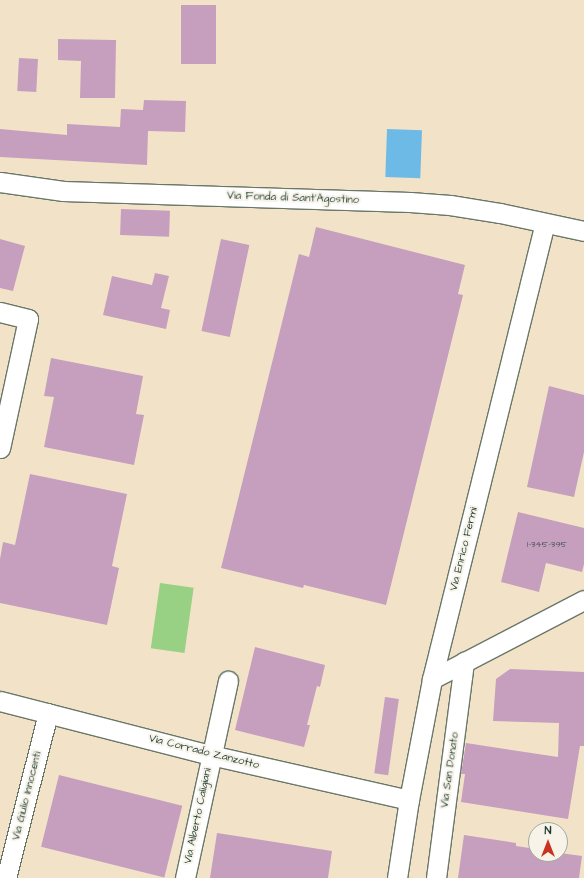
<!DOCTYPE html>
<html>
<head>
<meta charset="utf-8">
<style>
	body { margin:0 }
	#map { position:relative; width:584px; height:878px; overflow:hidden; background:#f2e3c8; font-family:"Architects Daughter",sans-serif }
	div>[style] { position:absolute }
	.green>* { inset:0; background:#98d184; transform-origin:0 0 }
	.water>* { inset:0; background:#6ebae7; transform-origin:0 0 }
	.building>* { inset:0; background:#c59fbd; transform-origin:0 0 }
	.roads { filter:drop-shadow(1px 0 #697768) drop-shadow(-1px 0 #697768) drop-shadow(0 1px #697768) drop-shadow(0 -1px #697768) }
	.minor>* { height:19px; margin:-9.5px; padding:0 9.5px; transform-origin:9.5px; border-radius:9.5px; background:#fff }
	span { translate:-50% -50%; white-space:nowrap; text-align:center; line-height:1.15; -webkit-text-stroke:4px #f7f3e8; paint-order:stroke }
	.number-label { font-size:9px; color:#485656 }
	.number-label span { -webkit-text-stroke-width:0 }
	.street-label { font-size:11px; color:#1f3d34 }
	.north { position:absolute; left:528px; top:822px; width:40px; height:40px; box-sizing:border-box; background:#f7f3e8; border:1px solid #a1aaa0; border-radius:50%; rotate:0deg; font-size:11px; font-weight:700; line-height:16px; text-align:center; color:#1f3d34 }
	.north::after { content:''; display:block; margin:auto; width:14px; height:18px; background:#c8321e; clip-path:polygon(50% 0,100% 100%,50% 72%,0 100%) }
</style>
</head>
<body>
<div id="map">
	<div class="green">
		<i style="left:160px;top:583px;width:34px;height:66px;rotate:8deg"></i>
	</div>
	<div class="water">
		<i style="left:387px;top:129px;width:35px;height:48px;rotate:2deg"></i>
	</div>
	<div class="building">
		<i style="left:181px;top:5px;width:35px;height:59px"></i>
		<i style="clip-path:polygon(58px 39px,116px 40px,115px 98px,80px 98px,81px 61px,58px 60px)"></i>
		<i style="left:19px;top:58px;width:19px;height:33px;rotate:3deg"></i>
		<i style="clip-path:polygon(144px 100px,186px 101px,185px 132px,148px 131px,147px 165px,0 157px,0 129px,67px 135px,67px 124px,120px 127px,121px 109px,143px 110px)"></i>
		<i style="left:121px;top:209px;width:49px;height:26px;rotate:2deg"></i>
		<i style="clip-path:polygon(316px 227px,465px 265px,458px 294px,463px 295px,386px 605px,304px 585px,303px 588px,221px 568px,299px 254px,309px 257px)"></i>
		<i style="clip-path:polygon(0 239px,25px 246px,13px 291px,0 288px)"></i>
		<i style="left:221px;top:239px;width:29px;height:94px;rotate:12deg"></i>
		<i style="clip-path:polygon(155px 273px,169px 276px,161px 308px,170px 310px,166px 329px,103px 315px,112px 276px,152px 285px)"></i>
		<i style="clip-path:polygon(51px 358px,143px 376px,136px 414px,144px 415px,134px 465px,44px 447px,54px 397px,44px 396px)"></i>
		<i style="clip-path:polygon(549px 386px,584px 395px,584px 452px,574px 497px,527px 487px)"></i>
		<i style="clip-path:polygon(30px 474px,127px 494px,112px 566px,119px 568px,107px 625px,0 603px,0 559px,3px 542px,15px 545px)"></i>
		<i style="clip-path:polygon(518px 512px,584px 528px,584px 564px,582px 572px,546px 563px,539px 592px,501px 582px)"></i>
		<i style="clip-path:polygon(255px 647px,325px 665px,320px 687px,317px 686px,307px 725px,310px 725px,304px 747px,235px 730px)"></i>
		<i style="clip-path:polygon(510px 669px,584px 672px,584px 746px,580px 746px,568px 819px,461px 802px,465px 774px,461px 774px,466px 743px,558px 757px,559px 723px,493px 721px,496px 679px)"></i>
		<i style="left:385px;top:697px;width:14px;height:77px;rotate:8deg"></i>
		<i style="left:59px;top:775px;width:127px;height:74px;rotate:14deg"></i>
		<i style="clip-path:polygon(217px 833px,332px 851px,328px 878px,210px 878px)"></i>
		<i style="clip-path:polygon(464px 835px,516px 843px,516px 846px,536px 849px,536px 854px,560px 853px,582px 856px,579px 878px,458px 878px)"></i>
	</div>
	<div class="roads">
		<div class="minor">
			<i style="left:0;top:182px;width:64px;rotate:8.1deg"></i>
			<i style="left:63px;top:191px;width:347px;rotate:1.8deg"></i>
			<i style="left:410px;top:202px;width:40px;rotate:4.3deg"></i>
			<i style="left:450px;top:205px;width:51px;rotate:9.1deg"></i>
			<i style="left:500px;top:213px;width:86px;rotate:12.1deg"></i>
			<i style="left:0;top:312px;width:29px;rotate:14deg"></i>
			<i style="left:28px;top:319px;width:132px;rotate:102.2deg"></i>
			<i style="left:432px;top:679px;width:171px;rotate:-27.5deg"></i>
			<i style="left:0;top:701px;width:218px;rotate:14.4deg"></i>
			<i style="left:211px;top:755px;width:203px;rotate:12.8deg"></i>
			<i style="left:6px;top:878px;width:170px;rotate:-75.7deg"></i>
			<i style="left:185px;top:878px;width:202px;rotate:-77.7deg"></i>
			<i style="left:397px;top:878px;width:79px;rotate:-81.3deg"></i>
			<i style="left:409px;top:800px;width:123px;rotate:-79.2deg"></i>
			<i style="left:432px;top:679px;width:469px;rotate:-76.1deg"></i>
			<i style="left:436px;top:878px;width:218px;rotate:-82.6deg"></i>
		</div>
	</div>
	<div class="number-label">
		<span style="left:547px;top:545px">1-345-395</span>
	</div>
	<div class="street-label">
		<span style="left:293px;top:198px;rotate:2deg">Via Fonda di Sant'Agostino</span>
		<span style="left:464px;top:549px;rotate:-76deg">Via Enrico Fermi</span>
		<span style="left:204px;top:752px;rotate:14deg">Via Corrado Zanzotto</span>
		<span style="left:450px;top:770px;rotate:-82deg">Via San Donato</span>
		<span style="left:27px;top:796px;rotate:-76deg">Via Giulio Innocenti</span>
		<span style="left:198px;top:816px;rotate:-78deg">Via Alberto Caligiani</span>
	</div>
	<div class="north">N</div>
</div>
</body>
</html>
